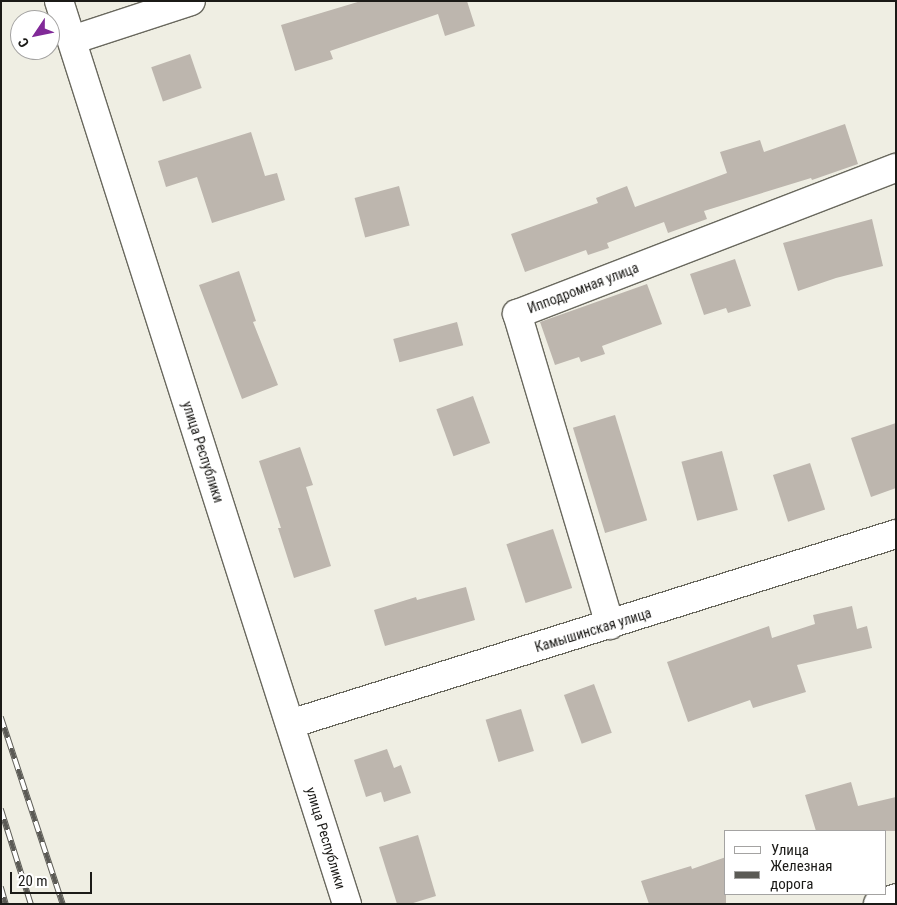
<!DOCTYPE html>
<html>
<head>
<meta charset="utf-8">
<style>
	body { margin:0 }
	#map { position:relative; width:897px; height:905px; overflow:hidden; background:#efeee3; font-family:"Roboto Condensed",sans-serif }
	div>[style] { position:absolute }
	.building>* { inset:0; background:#bdb6ae; transform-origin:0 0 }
	.roads { filter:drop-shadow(1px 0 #69685e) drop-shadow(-1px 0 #69685e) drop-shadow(0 1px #69685e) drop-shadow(0 -1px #69685e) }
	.minor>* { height:28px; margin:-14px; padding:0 14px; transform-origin:14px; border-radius:14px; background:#fff }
	.rail>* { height:5.5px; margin-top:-2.75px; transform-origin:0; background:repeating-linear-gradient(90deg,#fff 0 11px,#5b5a55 0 22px); box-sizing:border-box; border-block:1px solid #5b5a55 }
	span { translate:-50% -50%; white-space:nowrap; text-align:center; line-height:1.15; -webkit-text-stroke:4px #fff; paint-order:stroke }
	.street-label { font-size:14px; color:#1b1a17 }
	.frame { position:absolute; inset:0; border:2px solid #1b1a17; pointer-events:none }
	.legend { position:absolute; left:724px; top:830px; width:162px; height:65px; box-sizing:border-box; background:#fff; border:1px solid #a4a3a2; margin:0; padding:6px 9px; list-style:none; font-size:15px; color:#1b1a17 }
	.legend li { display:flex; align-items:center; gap:10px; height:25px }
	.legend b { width:25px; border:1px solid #a4a3a2 }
	.north { position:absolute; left:10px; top:10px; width:50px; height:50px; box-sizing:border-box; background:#fff; border:1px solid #a4a3a2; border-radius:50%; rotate:236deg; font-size:14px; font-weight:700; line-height:20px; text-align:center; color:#1b1a17 }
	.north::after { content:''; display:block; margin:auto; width:18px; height:22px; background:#812a98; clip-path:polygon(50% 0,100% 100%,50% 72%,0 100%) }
	.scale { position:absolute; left:10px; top:872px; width:82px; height:22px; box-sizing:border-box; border:2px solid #1b1a17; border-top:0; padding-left:6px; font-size:15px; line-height:18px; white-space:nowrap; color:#1b1a17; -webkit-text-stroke:4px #fff; paint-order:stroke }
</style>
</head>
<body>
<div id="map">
	<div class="building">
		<i style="clip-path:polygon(361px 1px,467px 1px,475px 26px,445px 36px,438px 14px,330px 51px,333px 59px,295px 71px,281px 25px)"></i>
		<i style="left:190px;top:54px;width:36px;height:41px;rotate:71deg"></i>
		<i style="clip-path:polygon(845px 124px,858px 164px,812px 180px,811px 178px,704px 211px,707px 219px,668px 233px,664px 222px,607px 243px,609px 248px,588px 255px,586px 250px,525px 272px,511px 234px,598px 203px,596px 198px,627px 186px,635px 207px,727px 173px,720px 152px,760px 140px,764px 152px)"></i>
		<i style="clip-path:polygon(251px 132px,265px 176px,277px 173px,285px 200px,212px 223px,197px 177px,166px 187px,158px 161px)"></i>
		<i style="left:399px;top:186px;width:41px;height:46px;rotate:75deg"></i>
		<i style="clip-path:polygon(872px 219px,883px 266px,836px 278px,798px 291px,783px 243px)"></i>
		<i style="clip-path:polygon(735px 259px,751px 306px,728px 313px,726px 308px,704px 315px,690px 274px)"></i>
		<i style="clip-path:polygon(239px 271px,256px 321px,253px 322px,278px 385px,242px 399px,199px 285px)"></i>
		<i style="clip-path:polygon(647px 284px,662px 324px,602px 346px,605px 354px,581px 362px,579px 357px,555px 365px,540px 322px)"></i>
		<i style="left:457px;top:322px;width:24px;height:66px;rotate:75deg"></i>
		<i style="left:473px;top:396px;width:50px;height:39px;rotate:70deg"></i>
		<i style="left:615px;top:415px;width:110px;height:44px;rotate:73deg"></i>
		<i style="clip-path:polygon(896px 423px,896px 488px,871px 497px,851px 438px)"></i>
		<i style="clip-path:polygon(300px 447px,313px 485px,306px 487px,331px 566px,294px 578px,278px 528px,281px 528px,259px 461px)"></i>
		<i style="left:722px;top:451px;width:61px;height:42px;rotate:75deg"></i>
		<i style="left:810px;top:463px;width:49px;height:39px;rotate:72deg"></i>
		<i style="left:553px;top:529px;width:62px;height:49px;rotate:72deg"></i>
		<i style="clip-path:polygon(466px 587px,475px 620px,385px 646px,374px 610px,416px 597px,417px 600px)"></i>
		<i style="clip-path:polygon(852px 606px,857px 629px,867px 626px,872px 648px,797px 665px,806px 692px,753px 708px,750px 700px,688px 722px,667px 662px,769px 626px,772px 638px,815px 624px,813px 615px)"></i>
		<i style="left:594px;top:684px;width:52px;height:32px;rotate:70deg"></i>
		<i style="left:521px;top:709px;width:44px;height:37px;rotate:73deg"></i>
		<i style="clip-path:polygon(387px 749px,394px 768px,401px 765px,411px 793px,384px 802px,381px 792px,366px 797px,354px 760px)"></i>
		<i style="clip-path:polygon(851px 782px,858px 806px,896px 797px,896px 831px,816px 831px,805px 795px)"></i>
		<i style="clip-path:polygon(418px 835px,436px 896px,410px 904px,397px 904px,379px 847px)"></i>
		<i style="clip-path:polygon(726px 857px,726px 904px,649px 904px,641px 881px,691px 866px,692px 869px)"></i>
	</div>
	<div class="roads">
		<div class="minor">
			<i style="left:59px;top:1px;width:948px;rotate:72.31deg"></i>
			<i style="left:72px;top:40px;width:125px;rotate:-18.1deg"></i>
			<i style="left:610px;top:625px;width:325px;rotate:-106.6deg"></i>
			<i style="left:517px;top:314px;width:406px;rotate:-21.1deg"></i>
			<i style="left:290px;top:724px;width:635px;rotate:-17.41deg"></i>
			<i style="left:878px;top:904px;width:19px;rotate:-18deg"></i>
		</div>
	</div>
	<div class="rail">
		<i style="left:1px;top:717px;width:197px;rotate:71.7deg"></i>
		<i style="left:1px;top:809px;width:100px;rotate:72.5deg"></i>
		<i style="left:1px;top:887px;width:18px;rotate:74deg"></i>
	</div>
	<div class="street-label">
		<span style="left:583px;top:288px;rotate:-21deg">Ипподромная улица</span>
		<span style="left:203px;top:452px;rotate:72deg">улица Республики</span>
		<span style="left:593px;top:630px;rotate:-17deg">Камышинская улица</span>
		<span style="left:326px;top:838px;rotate:73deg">улица Республики</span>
	</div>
	<div class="frame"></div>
	<ul class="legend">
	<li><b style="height:6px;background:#fff"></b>Улица</li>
	<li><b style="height:6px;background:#5b5a55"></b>Железная дорога</li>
	</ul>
	<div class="north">С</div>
	<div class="scale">20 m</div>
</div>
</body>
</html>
